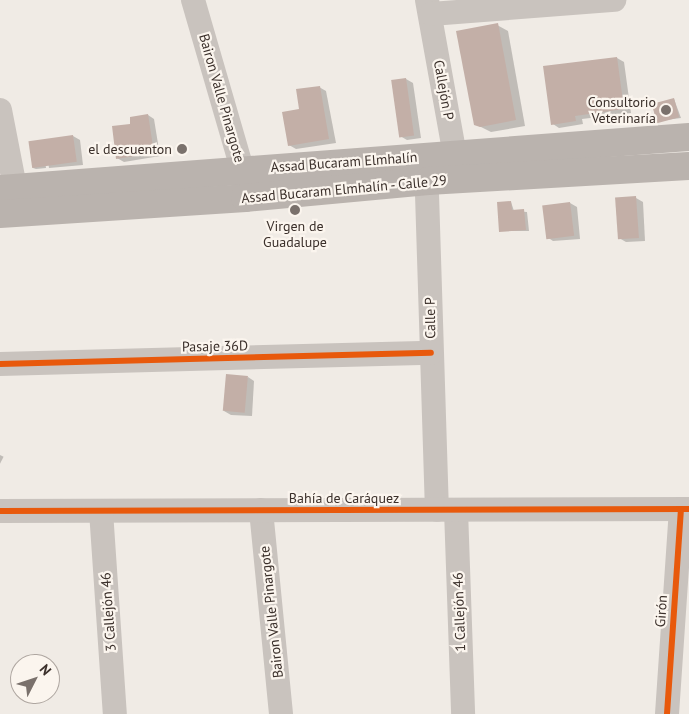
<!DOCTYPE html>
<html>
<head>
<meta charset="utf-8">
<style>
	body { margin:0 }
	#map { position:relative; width:689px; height:714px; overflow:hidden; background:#f0ebe5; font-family:"PT Sans",sans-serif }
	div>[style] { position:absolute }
	.shadow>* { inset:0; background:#0003; transform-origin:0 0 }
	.building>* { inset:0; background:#c3afa7; transform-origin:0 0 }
	.minor>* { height:24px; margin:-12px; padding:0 12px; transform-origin:12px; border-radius:12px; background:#c9c3be }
	.secondary>* { height:28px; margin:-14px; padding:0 14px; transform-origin:14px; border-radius:14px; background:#bab3ae }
	.cycleway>* { height:6px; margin:-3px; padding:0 3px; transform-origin:3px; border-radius:3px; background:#e8590c }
	.dots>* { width:14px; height:14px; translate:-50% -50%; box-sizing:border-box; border:2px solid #fbf5ee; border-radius:50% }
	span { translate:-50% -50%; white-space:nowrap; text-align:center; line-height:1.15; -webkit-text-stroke:4.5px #fbf5ee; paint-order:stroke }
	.street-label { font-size:14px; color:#3b302b }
	.poi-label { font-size:14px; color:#3b302b }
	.right { translate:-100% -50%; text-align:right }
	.north { position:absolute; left:10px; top:654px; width:50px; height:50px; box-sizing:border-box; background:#fbf5ee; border:1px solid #aea6a0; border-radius:50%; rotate:49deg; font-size:14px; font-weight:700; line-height:20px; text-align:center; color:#3b302b }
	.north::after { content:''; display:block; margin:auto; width:18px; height:22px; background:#7a716c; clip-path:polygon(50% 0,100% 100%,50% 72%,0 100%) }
</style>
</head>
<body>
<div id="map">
	<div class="shadow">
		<i style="clip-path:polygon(497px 25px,508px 31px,525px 126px,491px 132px,475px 124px)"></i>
		<i style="clip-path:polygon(617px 58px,624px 62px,631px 113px,582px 119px,583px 124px,559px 128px,553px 124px)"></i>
		<i style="clip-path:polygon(406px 79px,413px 83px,421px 138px,407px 140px,400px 136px,392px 81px)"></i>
		<i style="clip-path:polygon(319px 87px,326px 91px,336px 143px,296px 149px,289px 145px,301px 110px)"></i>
		<i style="clip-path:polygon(674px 99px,681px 118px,658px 121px)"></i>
		<i style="clip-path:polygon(148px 115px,154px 119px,160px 156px,124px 162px,117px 158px,132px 125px)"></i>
		<i style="clip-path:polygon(73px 136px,80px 140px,83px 165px,49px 168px,45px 140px)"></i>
		<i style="clip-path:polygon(42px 140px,46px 168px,36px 169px,33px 168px)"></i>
		<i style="clip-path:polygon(636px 198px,643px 202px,645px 241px,626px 242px,619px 238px)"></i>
		<i style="clip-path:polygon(511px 202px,514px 211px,527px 212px,529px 231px,500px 231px)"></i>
		<i style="clip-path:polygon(570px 203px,577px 207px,580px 239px,553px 241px,547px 237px)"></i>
		<i style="clip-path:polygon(248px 377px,254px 381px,252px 416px,231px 415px,224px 411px)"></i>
		<i style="left:0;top:455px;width:4px;height:39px;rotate:27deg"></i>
	</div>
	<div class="building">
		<i style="clip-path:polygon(498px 23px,516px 120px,480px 127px,474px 125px,456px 31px)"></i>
		<i style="clip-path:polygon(617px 57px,624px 109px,575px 116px,576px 121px,551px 125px,543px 66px)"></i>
		<i style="left:406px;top:78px;width:58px;height:15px;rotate:82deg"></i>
		<i style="clip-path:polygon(320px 86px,329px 139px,288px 146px,282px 112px,299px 109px,296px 89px)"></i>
		<i style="left:674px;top:98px;width:20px;height:23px;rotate:75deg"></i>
		<i style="clip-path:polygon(148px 114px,154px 153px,116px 159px,112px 126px,130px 124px,130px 117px)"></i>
		<i style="left:73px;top:135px;width:27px;height:45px;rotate:82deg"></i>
		<i style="left:636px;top:196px;width:42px;height:21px;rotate:86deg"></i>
		<i style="clip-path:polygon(511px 201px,512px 210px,524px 209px,526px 230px,499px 232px,497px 202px)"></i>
		<i style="left:570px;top:202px;width:34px;height:28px;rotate:83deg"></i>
		<i style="left:226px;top:374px;width:22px;height:37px;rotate:5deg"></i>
	</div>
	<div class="minor">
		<i style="left:193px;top:0;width:176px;rotate:73.8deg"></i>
		<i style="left:242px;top:169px;width:19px;rotate:84deg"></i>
		<i style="left:427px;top:0;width:176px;rotate:79.8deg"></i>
		<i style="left:431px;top:14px;width:184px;rotate:-4.4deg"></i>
		<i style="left:0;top:110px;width:78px;rotate:79deg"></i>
		<i style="left:426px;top:162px;width:348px;rotate:88.2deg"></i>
		<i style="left:0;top:364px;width:431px;rotate:-1.5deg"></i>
		<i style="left:261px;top:510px;width:205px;rotate:84.4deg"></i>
		<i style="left:456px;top:510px;width:204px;rotate:88deg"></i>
		<i style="left:0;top:511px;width:689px;rotate:-0.17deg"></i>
		<i style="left:101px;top:511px;width:203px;rotate:86.1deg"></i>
		<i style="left:667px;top:714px;width:205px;rotate:-86.1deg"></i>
	</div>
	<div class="secondary">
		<i style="left:0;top:189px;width:691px;rotate:-4.32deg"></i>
		<i style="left:0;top:214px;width:246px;rotate:-3.7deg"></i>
		<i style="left:245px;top:198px;width:184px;rotate:-5.3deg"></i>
		<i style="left:428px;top:181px;width:261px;rotate:-3.3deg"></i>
	</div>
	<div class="cycleway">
		<i style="left:0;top:364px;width:431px;rotate:-1.5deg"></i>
		<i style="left:0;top:511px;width:689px;rotate:-0.17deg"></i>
		<i style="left:667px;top:714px;width:205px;rotate:-86.1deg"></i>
	</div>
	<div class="dots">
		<i style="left:666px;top:110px;background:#7a716c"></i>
		<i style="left:182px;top:149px;background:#7a716c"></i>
		<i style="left:295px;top:210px;background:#7a716c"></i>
	</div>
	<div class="street-label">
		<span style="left:444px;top:90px;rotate:80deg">Callejón P</span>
		<span style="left:222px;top:98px;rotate:74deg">Bairon Valle Pinargote</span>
		<span style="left:344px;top:162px;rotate:-4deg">Assad Bucaram Elmhalín</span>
		<span style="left:344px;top:189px;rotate:-5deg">Assad Bucaram Elmhalín - Calle 29</span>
		<span style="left:430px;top:318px;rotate:-91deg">Calle P</span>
		<span style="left:215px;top:346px;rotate:-1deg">Pasaje 36D</span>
		<span style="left:344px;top:498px">Bahía de Caráquez</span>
		<span style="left:661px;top:611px;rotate:-86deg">Girón</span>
		<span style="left:108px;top:612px;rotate:-94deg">3 Callejón 46</span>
		<span style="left:271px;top:612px;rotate:-96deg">Bairon Valle Pinargote</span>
		<span style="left:459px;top:612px;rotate:-92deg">1 Callejón 46</span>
	</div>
	<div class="poi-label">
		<span class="right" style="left:656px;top:110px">Consultorio<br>Veterinaría</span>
		<span class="right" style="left:172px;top:149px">el descuenton</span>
		<span style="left:295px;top:234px">Virgen de<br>Guadalupe</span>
	</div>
	<div class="north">N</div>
</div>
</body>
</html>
